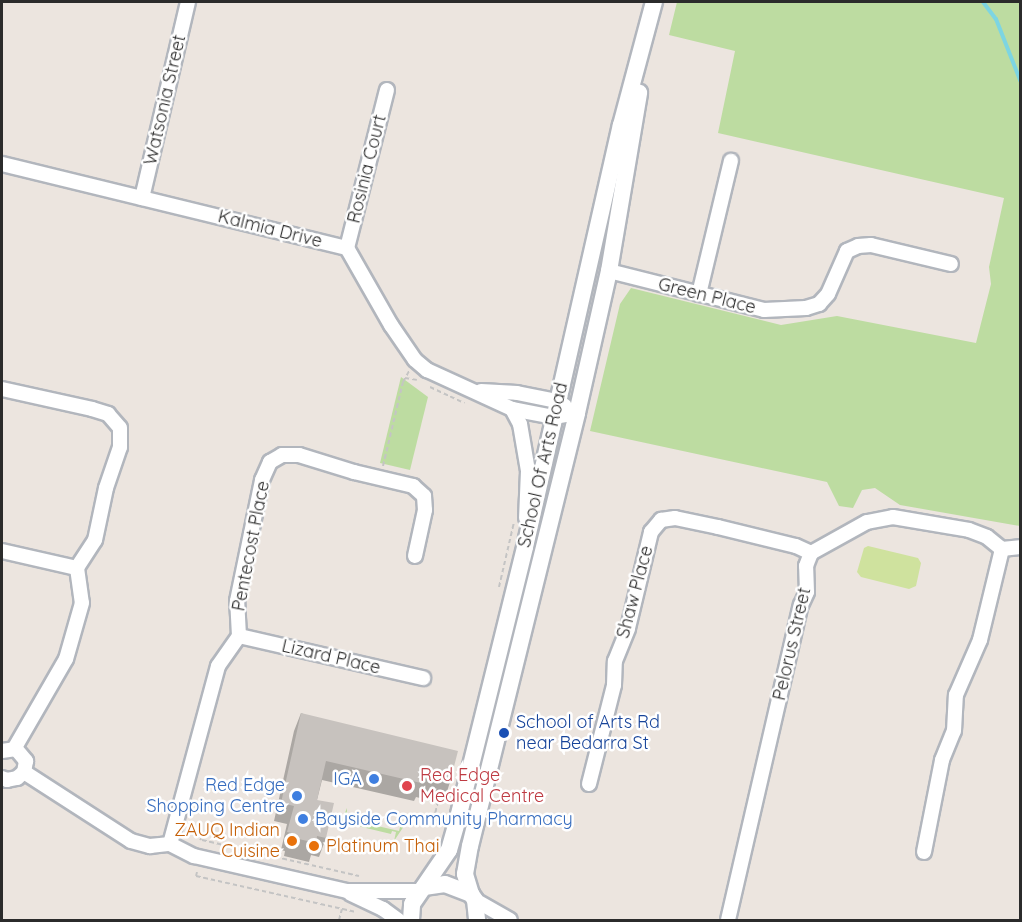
<!DOCTYPE html>
<html>
<head>
<meta charset="utf-8">
<style>
	body { margin:0 }
	#map { position:relative; width:1022px; height:922px; overflow:hidden; background:#ece5df; font-family:Quicksand,sans-serif }
	div>[style] { position:absolute }
	.green>* { inset:0; background:#bddca1 }
	.pitch>* { inset:0; background:#cfe29e }
	.stream>* { height:4px; margin:-2px; padding:0 2px; transform-origin:2px; border-radius:2px; background:#7dd5e2 }
	.path>* { height:2px; margin-top:-1px; transform-origin:0; background:repeating-linear-gradient(90deg,#c4c4c4 0 4.5px,transparent 0 7.5px) }
	.roads { filter:drop-shadow(2px 0 #b2b6bd) drop-shadow(-2px 0 #b2b6bd) drop-shadow(0 2px #b2b6bd) drop-shadow(0 -2px #b2b6bd) }
	.minor>* { height:14px; margin:-7px; padding:0 7px; transform-origin:7px; border-radius:7px; background:#fff }
	.tertiary>* { height:16px; margin:-8px; padding:0 8px; transform-origin:8px; border-radius:8px; background:#fff }
	.wall>* { inset:0; background:#aba7a3 }
	.building>* { inset:0; background:#c7c2be }
	.dots>* { width:16px; height:16px; translate:-50% -50%; box-sizing:border-box; border:3px solid #fff; border-radius:50% }
	span { translate:-50% -50%; white-space:nowrap; text-align:center; line-height:1.15; -webkit-text-stroke:5px #fff; paint-order:stroke }
	.street-label { font-size:18px; color:#2b2b2b }
	.transit-label { font-size:18px; color:#164399 }
	.left { translate:0 -50%; text-align:left }
	.health-label { font-size:18px; color:#be3a42 }
	.shop-label { font-size:18px; color:#366cbe }
	.right { translate:-100% -50%; text-align:right }
	.food-label { font-size:18px; color:#c56008 }
	.frame { position:absolute; inset:0; border:3px solid #2b2b2b; pointer-events:none }
</style>
</head>
<body>
<div id="map">
	<div class="green">
		<i style="clip-path:polygon(677px 2px,1020px 2px,1020px 526px,900px 505px,875px 488px,862px 490px,853px 508px,839px 506px,827px 482px,590px 431px,620px 304px,631px 288px,781px 325px,837px 316px,976px 343px,991px 284px,989px 267px,1004px 198px,718px 133px,735px 51px,669px 35px)"></i>
		<i style="clip-path:polygon(401px 377px,428px 397px,410px 470px,380px 463px)"></i>
		<i style="clip-path:polygon(347px 808px,347px 819px,399px 831px,402px 819px,404px 826px,394px 841px,396px 832px,392px 831px,391px 834px,341px 822px)"></i>
	</div>
	<div class="pitch">
		<i style="clip-path:polygon(868px 546px,918px 558px,921px 563px,916px 586px,909px 589px,861px 577px,857px 572px,864px 548px)"></i>
	</div>
	<div class="stream">
		<i style="left:983px;top:2px;width:21px;rotate:53deg"></i>
		<i style="left:996px;top:19px;width:66px;rotate:68.5deg"></i>
	</div>
	<div class="path">
		<i style="left:405px;top:378px;width:12px;rotate:9deg"></i>
		<i style="left:430px;top:387px;width:38px;rotate:25deg"></i>
		<i style="left:383px;top:466px;width:86px;rotate:-76.6deg"></i>
		<i style="left:403px;top:382px;width:13px;rotate:-61deg"></i>
		<i style="left:499px;top:587px;width:67px;rotate:-77deg"></i>
		<i style="left:428px;top:799px;width:10px;rotate:11deg"></i>
		<i style="left:438px;top:801px;width:18px;rotate:103deg"></i>
		<i style="left:434px;top:819px;width:7px;rotate:8deg"></i>
		<i style="left:187px;top:831px;width:17px;rotate:31deg"></i>
		<i style="left:202px;top:840px;width:161px;rotate:12.9deg"></i>
		<i style="left:197px;top:872px;width:4px;rotate:104deg"></i>
		<i style="left:196px;top:876px;width:164px;rotate:12.7deg"></i>
		<i style="left:339px;top:920px;width:11px;rotate:-75deg"></i>
	</div>
	<div class="roads">
		<div class="minor">
			<i style="left:2px;top:164px;width:355px;rotate:13.7deg"></i>
			<i style="left:347px;top:248px;width:89px;rotate:60.3deg"></i>
			<i style="left:391px;top:325px;width:42px;rotate:55.6deg"></i>
			<i style="left:415px;top:360px;width:16px;rotate:40deg"></i>
			<i style="left:427px;top:370px;width:94px;rotate:24.6deg"></i>
			<i style="left:512px;top:409px;width:43px;rotate:10.8deg"></i>
			<i style="left:554px;top:417px;width:23px;rotate:-10deg"></i>
			<i style="left:142px;top:198px;width:201px;rotate:-76.8deg"></i>
			<i style="left:347px;top:248px;width:163px;rotate:-75.8deg"></i>
			<i style="left:609px;top:271px;width:160px;rotate:14.1deg"></i>
			<i style="left:764px;top:310px;width:42px;rotate:-2.7deg"></i>
			<i style="left:806px;top:308px;width:14px;rotate:-17deg"></i>
			<i style="left:819px;top:304px;width:13px;rotate:-48deg"></i>
			<i style="left:828px;top:294px;width:47px;rotate:-66.2deg"></i>
			<i style="left:847px;top:251px;width:12px;rotate:-24deg"></i>
			<i style="left:858px;top:246px;width:13px;rotate:-4deg"></i>
			<i style="left:871px;top:245px;width:82px;rotate:13.4deg"></i>
			<i style="left:699px;top:294px;width:137px;rotate:-76.5deg"></i>
			<i style="left:2px;top:389px;width:92px;rotate:12.5deg"></i>
			<i style="left:92px;top:409px;width:17px;rotate:17deg"></i>
			<i style="left:108px;top:414px;width:18px;rotate:49deg"></i>
			<i style="left:120px;top:428px;width:19px;rotate:90deg"></i>
			<i style="left:120px;top:447px;width:43px;rotate:108.9deg"></i>
			<i style="left:106px;top:488px;width:53px;rotate:101.9deg"></i>
			<i style="left:95px;top:540px;width:33px;rotate:123deg"></i>
			<i style="left:77px;top:568px;width:35px;rotate:82deg"></i>
			<i style="left:82px;top:603px;width:58px;rotate:105.9deg"></i>
			<i style="left:66px;top:659px;width:104px;rotate:120deg"></i>
			<i style="left:481px;top:391px;width:36px;rotate:3deg"></i>
			<i style="left:517px;top:393px;width:41px;rotate:11.3deg"></i>
			<i style="left:557px;top:401px;width:9px;rotate:32deg"></i>
			<i style="left:512px;top:409px;width:17px;rotate:62deg"></i>
			<i style="left:520px;top:424px;width:48px;rotate:80.3deg"></i>
			<i style="left:528px;top:471px;width:47px;rotate:92.4deg"></i>
			<i style="left:2px;top:551px;width:77px;rotate:12.8deg"></i>
			<i style="left:239px;top:636px;width:189px;rotate:12.9deg"></i>
			<i style="left:2px;top:751px;width:14px;rotate:-8deg"></i>
			<i style="left:16px;top:749px;width:16px;rotate:50deg"></i>
			<i style="left:26px;top:761px;width:11px;rotate:100deg"></i>
			<i style="left:24px;top:772px;width:9px;rotate:139deg"></i>
			<i style="left:17px;top:778px;width:10px;rotate:169deg"></i>
			<i style="left:7px;top:780px;width:5px;rotate:-158deg"></i>
			<i style="left:24px;top:772px;width:127px;rotate:32.8deg"></i>
			<i style="left:131px;top:841px;width:20px;rotate:15deg"></i>
			<i style="left:150px;top:846px;width:20px;rotate:-6deg"></i>
			<i style="left:170px;top:844px;width:27px;rotate:27deg"></i>
			<i style="left:194px;top:856px;width:157px;rotate:12.9deg"></i>
			<i style="left:347px;top:891px;width:72px"></i>
			<i style="left:589px;top:784px;width:102px;rotate:-75.8deg"></i>
			<i style="left:614px;top:685px;width:24px;rotate:-88deg"></i>
			<i style="left:615px;top:661px;width:35px;rotate:-68deg"></i>
			<i style="left:628px;top:628px;width:99px;rotate:-76.5deg"></i>
			<i style="left:651px;top:532px;width:16px;rotate:-50deg"></i>
			<i style="left:661px;top:520px;width:14px;rotate:-8deg"></i>
			<i style="left:675px;top:518px;width:44px;rotate:11.8deg"></i>
			<i style="left:718px;top:527px;width:80px;rotate:13.7deg"></i>
			<i style="left:796px;top:546px;width:17px;rotate:25deg"></i>
			<i style="left:170px;top:844px;width:184px;rotate:-74.9deg"></i>
			<i style="left:218px;top:666px;width:37px;rotate:-55deg"></i>
			<i style="left:239px;top:636px;width:35px;rotate:-93deg"></i>
			<i style="left:237px;top:601px;width:124px;rotate:-78.3deg"></i>
			<i style="left:262px;top:480px;width:20px;rotate:-66deg"></i>
			<i style="left:270px;top:462px;width:14px;rotate:-30deg"></i>
			<i style="left:282px;top:455px;width:17px"></i>
			<i style="left:299px;top:455px;width:58px;rotate:17.2deg"></i>
			<i style="left:354px;top:472px;width:61px;rotate:13.3deg"></i>
			<i style="left:413px;top:486px;width:15px;rotate:42deg"></i>
			<i style="left:424px;top:496px;width:14px;rotate:86deg"></i>
			<i style="left:425px;top:510px;width:47px;rotate:102.3deg"></i>
			<i style="left:924px;top:852px;width:94px;rotate:-78.9deg"></i>
			<i style="left:942px;top:760px;width:31px;rotate:-68deg"></i>
			<i style="left:954px;top:731px;width:36px;rotate:-87deg"></i>
			<i style="left:956px;top:695px;width:60px;rotate:-66.4deg"></i>
			<i style="left:980px;top:640px;width:94px;rotate:-76.4deg"></i>
			<i style="left:351px;top:894px;width:35px;rotate:25deg"></i>
			<i style="left:383px;top:909px;width:19px;rotate:36deg"></i>
			<i style="left:475px;top:900px;width:40px;rotate:29.7deg"></i>
			<i style="left:728px;top:920px;width:323px;rotate:-77deg"></i>
			<i style="left:801px;top:605px;width:14px;rotate:-65deg"></i>
			<i style="left:807px;top:592px;width:26px;rotate:-92deg"></i>
			<i style="left:806px;top:566px;width:14px;rotate:-69deg"></i>
			<i style="left:811px;top:553px;width:64px;rotate:-29deg"></i>
			<i style="left:867px;top:522px;width:26px;rotate:-11deg"></i>
			<i style="left:893px;top:517px;width:77px;rotate:9.7deg"></i>
			<i style="left:969px;top:530px;width:19px;rotate:21deg"></i>
			<i style="left:987px;top:537px;width:19px;rotate:39deg"></i>
			<i style="left:1002px;top:549px;width:18px;rotate:-6deg"></i>
		</div>
		<div class="tertiary">
			<i style="left:424px;top:887px;width:21px;rotate:-8deg"></i>
			<i style="left:445px;top:884px;width:28px;rotate:21deg"></i>
			<i style="left:471px;top:894px;width:7px;rotate:56deg"></i>
			<i style="left:475px;top:900px;width:20px;rotate:84deg"></i>
			<i style="left:471px;top:894px;width:21px;rotate:-107deg"></i>
			<i style="left:465px;top:874px;width:28px;rotate:-80deg"></i>
			<i style="left:470px;top:846px;width:446px;rotate:-76.1deg"></i>
			<i style="left:577px;top:413px;width:146px;rotate:-77.3deg"></i>
			<i style="left:609px;top:271px;width:181px;rotate:-80.4deg"></i>
			<i style="left:411px;top:920px;width:16px;rotate:-86deg"></i>
			<i style="left:412px;top:904px;width:65px;rotate:-55.6deg"></i>
			<i style="left:449px;top:850px;width:37px;rotate:-74deg"></i>
			<i style="left:459px;top:814px;width:275px;rotate:-76.1deg"></i>
			<i style="left:525px;top:547px;width:433px;rotate:-77.2deg"></i>
			<i style="left:621px;top:125px;width:127px;rotate:-75deg"></i>
		</div>
	</div>
	<div class="wall">
		<i style="clip-path:polygon(301px 713px,450px 782px,444px 801px,421px 795px,420px 798px,416px 797px,414px 801px,322px 780px,317px 800px,326px 838px,319px 857px,311px 855px,309px 862px,284px 856px,285px 851px,281px 850px,287px 824px,274px 821px,294px 731px)"></i>
	</div>
	<div class="building">
		<i style="clip-path:polygon(301px 713px,458px 751px,450px 782px,428px 777px,427px 779px,422px 778px,421px 783px,326px 761px,317px 800px,334px 803px,326px 838px,317px 836px,316px 843px,290px 837px,292px 833px,287px 832px,294px 806px,281px 803px)"></i>
	</div>
	<div class="dots">
		<i style="left:504px;top:733px;background:#1a4fb4"></i>
		<i style="left:374px;top:779px;background:#3f7fe0"></i>
		<i style="left:407px;top:786px;background:#e0444e"></i>
		<i style="left:297px;top:796px;background:#3f7fe0"></i>
		<i style="left:303px;top:819px;background:#3f7fe0"></i>
		<i style="left:292px;top:841px;background:#e8710a"></i>
		<i style="left:314px;top:846px;background:#e8710a"></i>
	</div>
	<div class="street-label">
		<span style="left:165px;top:100px;rotate:-77deg">Watsonia Street</span>
		<span style="left:367px;top:169px;rotate:-76deg">Rosinia Court</span>
		<span style="left:270px;top:229px;rotate:14deg">Kalmia Drive</span>
		<span style="left:707px;top:296px;rotate:14deg">Green Place</span>
		<span style="left:543px;top:465px;rotate:-77deg">School Of Arts Road</span>
		<span style="left:251px;top:546px;rotate:-79deg">Pentecost Place</span>
		<span style="left:635px;top:592px;rotate:-75deg">Shaw Place</span>
		<span style="left:792px;top:644px;rotate:-77deg">Pelorus Street</span>
		<span style="left:331px;top:657px;rotate:13deg">Lizard Place</span>
	</div>
	<div class="transit-label">
		<span class="left" style="left:516px;top:733px">School of Arts Rd<br>near Bedarra St</span>
	</div>
	<div class="health-label">
		<span class="left" style="left:420px;top:786px">Red Edge<br>Medical Centre</span>
	</div>
	<div class="shop-label">
		<span class="right" style="left:362px;top:779px">IGA</span>
		<span class="right" style="left:285px;top:796px">Red Edge<br>Shopping Centre</span>
		<span class="left" style="left:315px;top:819px">Bayside Community Pharmacy</span>
	</div>
	<div class="food-label">
		<span class="right" style="left:280px;top:841px">ZAUQ Indian<br>Cuisine</span>
		<span class="left" style="left:326px;top:846px">Platinum Thai</span>
	</div>
	<div class="frame"></div>
</div>
</body>
</html>
